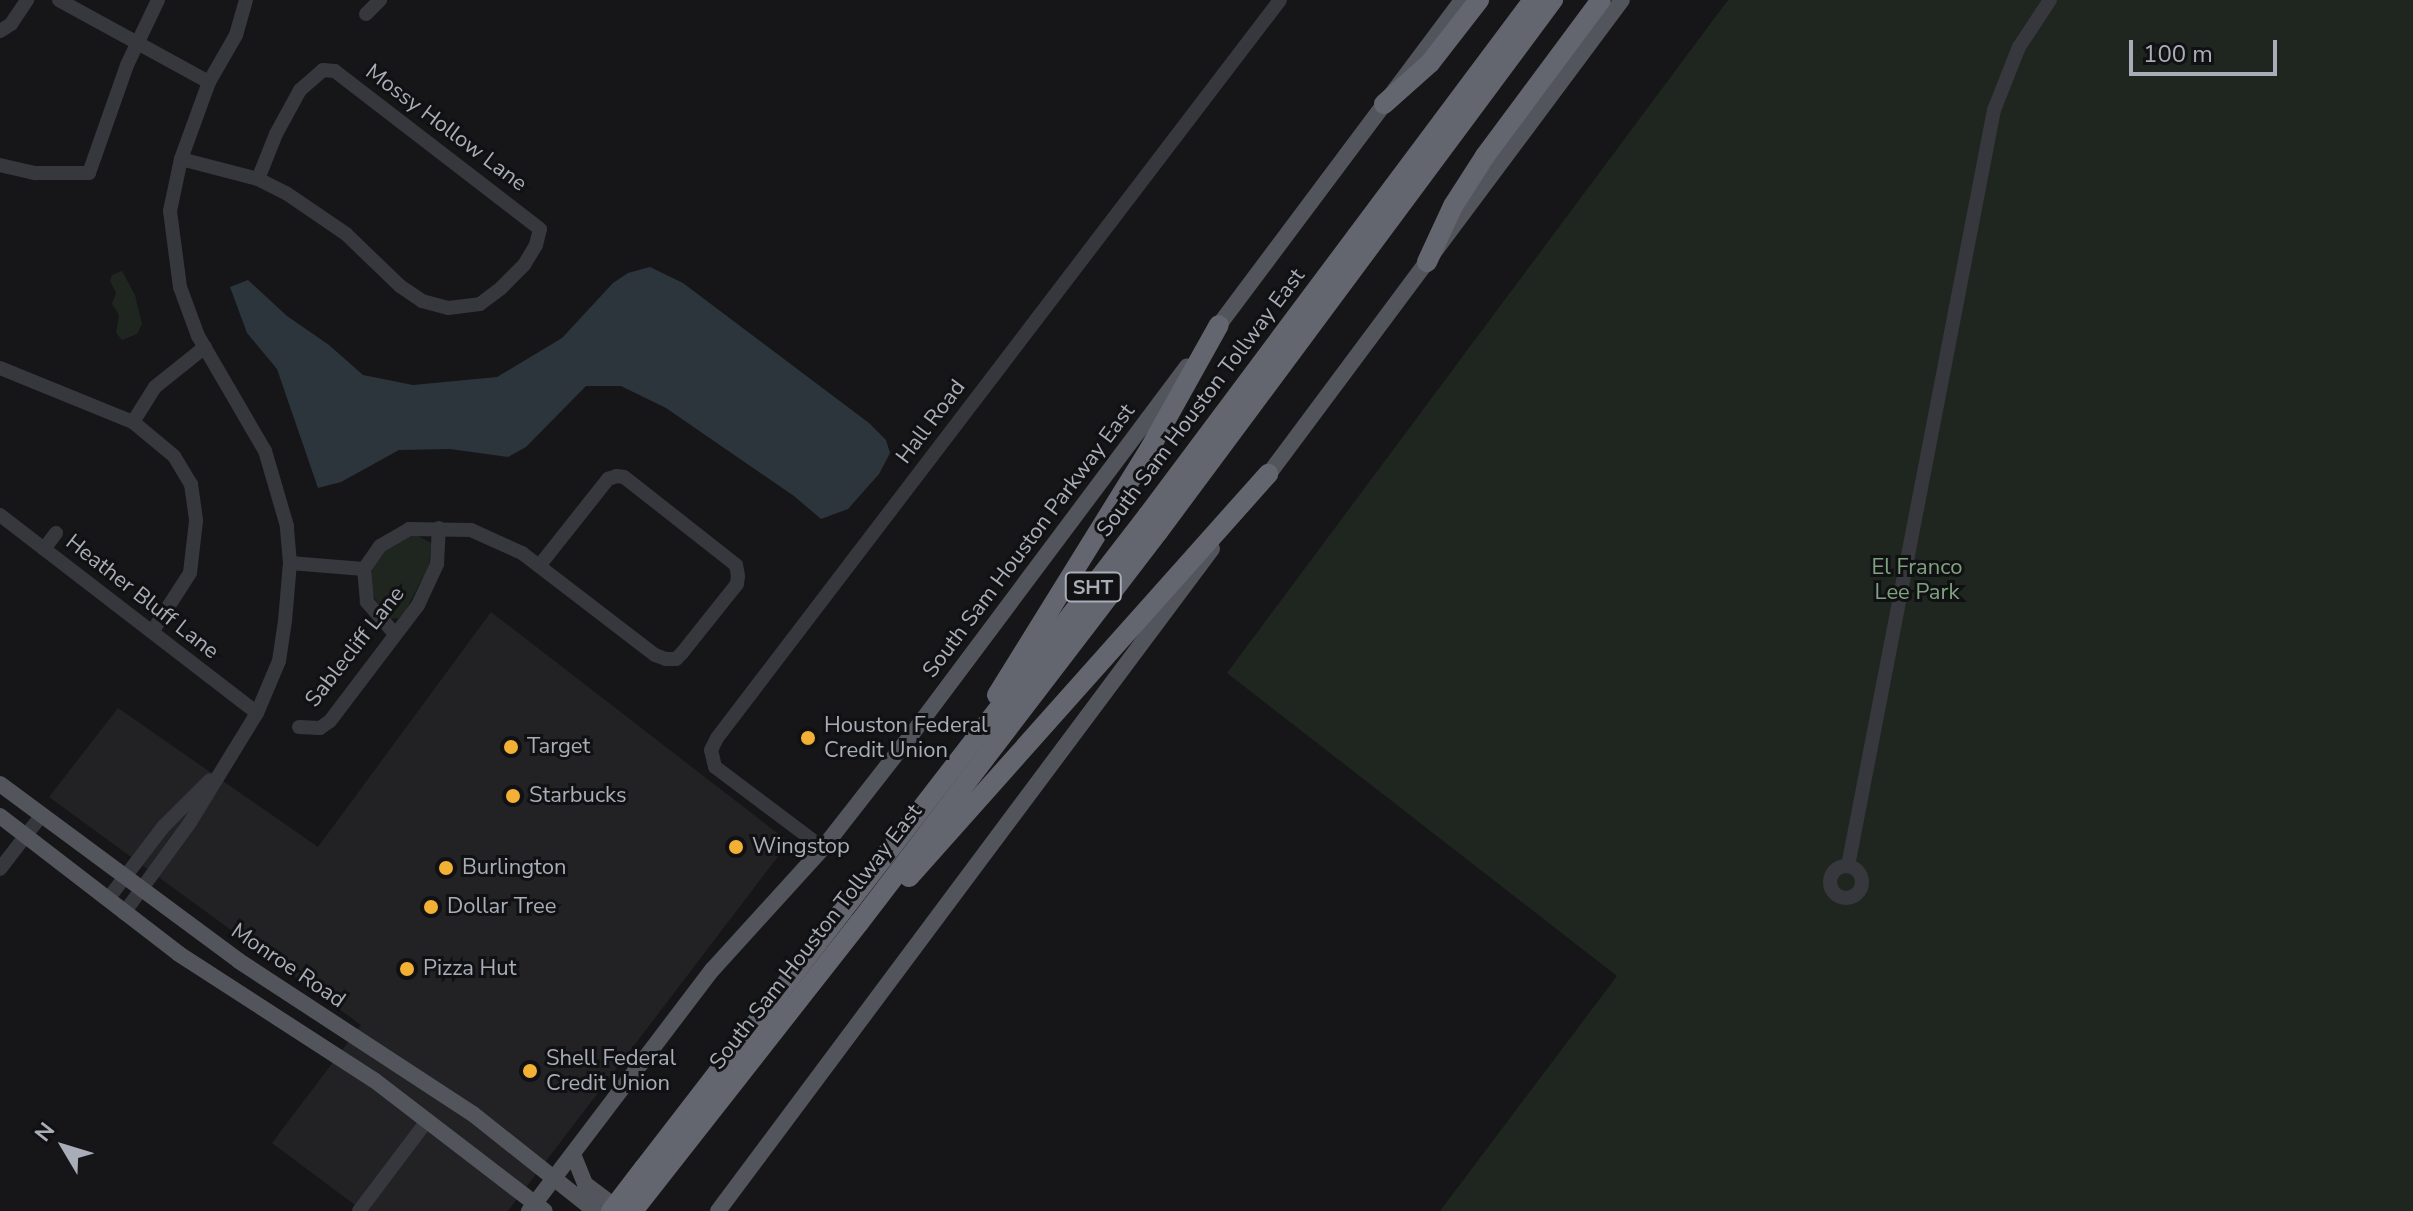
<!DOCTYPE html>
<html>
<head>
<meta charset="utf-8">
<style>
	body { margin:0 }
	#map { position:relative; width:2413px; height:1211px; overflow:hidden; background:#161618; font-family:"Nunito Sans",sans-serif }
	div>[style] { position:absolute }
	.built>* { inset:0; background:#222225 }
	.green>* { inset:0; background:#1e261f }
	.water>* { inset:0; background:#2c353c }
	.minor>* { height:14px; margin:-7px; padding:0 7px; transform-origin:7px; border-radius:7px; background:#37383d }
	.minor>.ring { margin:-7px; padding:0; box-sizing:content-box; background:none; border:14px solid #37383d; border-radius:50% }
	.major>* { height:16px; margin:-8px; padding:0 8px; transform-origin:8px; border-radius:8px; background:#53555c }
	.highway>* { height:20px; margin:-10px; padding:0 10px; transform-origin:10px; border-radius:10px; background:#63666e }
	.highway-bridge>* { height:20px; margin:-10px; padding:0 10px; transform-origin:10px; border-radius:10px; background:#63666e }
	.dots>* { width:22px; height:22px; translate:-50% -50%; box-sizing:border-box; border:4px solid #111113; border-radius:50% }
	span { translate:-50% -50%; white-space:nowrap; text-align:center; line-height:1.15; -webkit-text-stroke:6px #111113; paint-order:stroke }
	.shield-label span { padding:2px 6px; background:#111113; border:2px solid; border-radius:6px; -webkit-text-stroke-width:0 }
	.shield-label { font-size:20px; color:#a8adb8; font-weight:700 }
	.street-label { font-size:22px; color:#a8adb8 }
	.park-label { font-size:22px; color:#7fa381 }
	.poi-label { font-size:22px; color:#a8adb8 }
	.left { translate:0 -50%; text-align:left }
	.north { position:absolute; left:24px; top:1107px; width:80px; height:80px; -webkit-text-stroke:6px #111113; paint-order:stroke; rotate:308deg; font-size:22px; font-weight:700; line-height:32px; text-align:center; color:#a8adb8 }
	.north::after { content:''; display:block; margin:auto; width:28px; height:36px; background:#a8adb8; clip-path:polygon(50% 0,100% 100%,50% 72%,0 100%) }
	.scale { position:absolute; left:2129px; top:40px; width:148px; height:36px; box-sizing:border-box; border:4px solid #a8adb8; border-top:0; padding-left:10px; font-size:24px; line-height:28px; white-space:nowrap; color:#a8adb8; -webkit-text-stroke:6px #111113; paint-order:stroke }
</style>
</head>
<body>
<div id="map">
	<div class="built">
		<i style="clip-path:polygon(491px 612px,789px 842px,508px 1211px,363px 1211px,272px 1143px,361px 1025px,49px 797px,118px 708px,318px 847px)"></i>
	</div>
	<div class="green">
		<i style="clip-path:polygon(1728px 0,2413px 0,2413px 1211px,1440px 1211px,1617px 976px,1227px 673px)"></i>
		<i style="clip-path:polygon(122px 271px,135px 295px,142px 324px,137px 334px,122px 340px,116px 333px,119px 315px,112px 304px,116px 293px,110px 281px,112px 275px)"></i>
		<i style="clip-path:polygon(415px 534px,431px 543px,429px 565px,407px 608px,399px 618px,387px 619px,371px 592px,369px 579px,374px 565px,389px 546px)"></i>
	</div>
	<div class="water">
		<i style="clip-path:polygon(650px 267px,683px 283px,869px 423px,886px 440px,890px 453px,879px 474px,848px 509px,821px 519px,794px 496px,666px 408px,621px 386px,586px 386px,526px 447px,508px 457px,450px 449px,399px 450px,341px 482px,318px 488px,277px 369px,247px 333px,230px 287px,248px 280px,287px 316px,329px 345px,363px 375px,413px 385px,497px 377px,562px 338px,613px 283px,628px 273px)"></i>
	</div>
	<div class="minor">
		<i style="left:59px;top:0;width:171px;rotate:28.7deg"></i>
		<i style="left:366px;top:14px;width:20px;rotate:-45deg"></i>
		<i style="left:0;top:31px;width:13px;rotate:-32deg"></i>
		<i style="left:11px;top:24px;width:29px;rotate:-56deg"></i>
		<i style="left:181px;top:159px;width:80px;rotate:14.6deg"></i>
		<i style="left:258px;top:179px;width:31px;rotate:27deg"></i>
		<i style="left:286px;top:193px;width:73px;rotate:34.3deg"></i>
		<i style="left:346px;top:234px;width:75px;rotate:43.9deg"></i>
		<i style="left:400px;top:286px;width:27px;rotate:34deg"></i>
		<i style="left:422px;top:301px;width:27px;rotate:15deg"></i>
		<i style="left:448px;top:308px;width:32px;rotate:-7deg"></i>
		<i style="left:480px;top:304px;width:26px;rotate:-37deg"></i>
		<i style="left:501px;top:288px;width:33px;rotate:-45deg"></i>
		<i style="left:524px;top:265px;width:23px;rotate:-59deg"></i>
		<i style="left:536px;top:245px;width:16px;rotate:-76deg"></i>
		<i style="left:540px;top:229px;width:259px;rotate:-142.4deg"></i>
		<i style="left:335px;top:71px;width:12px;rotate:-175deg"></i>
		<i style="left:323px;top:70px;width:30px;rotate:139deg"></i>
		<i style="left:300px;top:90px;width:50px;rotate:118.6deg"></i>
		<i style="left:276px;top:134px;width:48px;rotate:111.8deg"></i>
		<i style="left:0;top:165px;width:37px;rotate:13deg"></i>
		<i style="left:36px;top:173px;width:53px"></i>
		<i style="left:89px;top:173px;width:114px;rotate:-70.6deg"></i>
		<i style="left:127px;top:65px;width:72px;rotate:-64.5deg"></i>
		<i style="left:0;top:368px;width:144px;rotate:22.1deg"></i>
		<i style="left:133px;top:422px;width:53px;rotate:39.7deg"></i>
		<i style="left:174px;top:456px;width:33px;rotate:59deg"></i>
		<i style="left:191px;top:484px;width:37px;rotate:82deg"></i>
		<i style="left:196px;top:521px;width:52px;rotate:96.6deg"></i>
		<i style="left:190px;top:573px;width:70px;rotate:122.8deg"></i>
		<i style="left:133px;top:422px;width:41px;rotate:-57.8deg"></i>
		<i style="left:155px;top:387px;width:64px;rotate:-38.7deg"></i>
		<i style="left:0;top:515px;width:324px;rotate:37.6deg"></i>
		<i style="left:44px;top:549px;width:20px;rotate:-53deg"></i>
		<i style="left:290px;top:563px;width:74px;rotate:4.6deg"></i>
		<i style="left:395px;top:634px;width:43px;rotate:-131.2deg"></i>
		<i style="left:367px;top:602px;width:33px;rotate:-95deg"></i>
		<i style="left:364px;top:569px;width:28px;rotate:-55deg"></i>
		<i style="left:380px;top:546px;width:34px;rotate:-30deg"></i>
		<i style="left:409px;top:529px;width:62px;rotate:0.9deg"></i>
		<i style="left:471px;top:530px;width:56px;rotate:24.3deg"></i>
		<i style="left:522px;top:553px;width:168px;rotate:37.5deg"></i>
		<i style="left:655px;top:655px;width:12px;rotate:20deg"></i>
		<i style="left:666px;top:659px;width:10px"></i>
		<i style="left:676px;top:659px;width:8px;rotate:-45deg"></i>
		<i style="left:682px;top:653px;width:88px;rotate:-51.4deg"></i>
		<i style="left:737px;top:584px;width:8px;rotate:-83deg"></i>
		<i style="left:738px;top:576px;width:11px;rotate:-100deg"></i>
		<i style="left:736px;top:565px;width:142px;rotate:-141.8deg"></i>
		<i style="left:624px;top:477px;width:7px;rotate:-172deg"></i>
		<i style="left:617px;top:476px;width:9px;rotate:162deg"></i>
		<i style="left:608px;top:479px;width:111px;rotate:128.4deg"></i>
		<i style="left:299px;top:727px;width:21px;rotate:3deg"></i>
		<i style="left:320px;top:728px;width:12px;rotate:-35deg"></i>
		<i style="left:330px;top:721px;width:146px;rotate:-52.8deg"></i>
		<i style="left:418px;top:605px;width:45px;rotate:-65.1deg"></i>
		<i style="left:437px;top:564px;width:36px;rotate:-87deg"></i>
		<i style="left:823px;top:848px;width:135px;rotate:-143.1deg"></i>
		<i style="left:715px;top:767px;width:17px;rotate:-103deg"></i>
		<i style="left:711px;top:750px;width:13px;rotate:-63deg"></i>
		<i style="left:717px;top:738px;width:928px;rotate:-52.66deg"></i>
		<i style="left:1848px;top:866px;width:770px;rotate:-79.07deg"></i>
		<i style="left:1994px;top:110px;width:68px;rotate:-68.4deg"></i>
		<i style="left:2019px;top:47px;width:56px;rotate:-56.6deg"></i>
		<i class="ring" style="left:1830px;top:866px;width:18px;height:18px"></i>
		<i style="left:0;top:869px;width:67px;rotate:-52.3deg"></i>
		<i style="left:108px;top:899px;width:91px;rotate:-52.6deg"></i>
		<i style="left:163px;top:827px;width:66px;rotate:-45deg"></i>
		<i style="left:124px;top:913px;width:110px;rotate:-53.9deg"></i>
		<i style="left:189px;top:824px;width:130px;rotate:-58.5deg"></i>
		<i style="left:257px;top:713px;width:56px;rotate:-67.1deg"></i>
		<i style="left:279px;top:661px;width:40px;rotate:-81.5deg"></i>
		<i style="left:285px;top:621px;width:58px;rotate:-85.1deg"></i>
		<i style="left:290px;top:563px;width:37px;rotate:-95deg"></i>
		<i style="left:287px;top:526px;width:78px;rotate:-106.3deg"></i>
		<i style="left:265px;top:451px;width:133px;rotate:-120.2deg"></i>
		<i style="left:198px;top:336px;width:52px;rotate:-110.2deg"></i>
		<i style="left:180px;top:287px;width:77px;rotate:-97.5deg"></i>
		<i style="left:170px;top:211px;width:53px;rotate:-78.1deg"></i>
		<i style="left:181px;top:159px;width:82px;rotate:-70deg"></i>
		<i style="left:209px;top:82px;width:54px;rotate:-60.1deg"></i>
		<i style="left:236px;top:35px;width:36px;rotate:-74deg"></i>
		<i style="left:359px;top:1211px;width:111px;rotate:-53deg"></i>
	</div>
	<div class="major">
		<i style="left:1213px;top:333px;width:416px;rotate:-53.2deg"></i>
		<i style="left:1262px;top:483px;width:602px;rotate:-53.3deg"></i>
		<i style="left:0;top:784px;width:297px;rotate:36.5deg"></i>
		<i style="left:239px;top:961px;width:280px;rotate:33.2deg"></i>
		<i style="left:473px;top:1114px;width:156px;rotate:38.5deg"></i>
		<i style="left:0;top:816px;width:226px;rotate:37.6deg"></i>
		<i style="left:179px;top:954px;width:232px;rotate:32.9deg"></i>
		<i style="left:374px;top:1080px;width:215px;rotate:37.5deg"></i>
		<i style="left:573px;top:1154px;width:32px;rotate:68deg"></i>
		<i style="left:585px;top:1184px;width:45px;rotate:36.9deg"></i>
		<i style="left:529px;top:1211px;width:304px;rotate:-52.8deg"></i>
		<i style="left:713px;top:969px;width:164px;rotate:-47.7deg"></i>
		<i style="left:823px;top:848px;width:140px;rotate:-52deg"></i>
		<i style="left:909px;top:738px;width:464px;rotate:-53.2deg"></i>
		<i style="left:718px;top:1211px;width:826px;rotate:-53.27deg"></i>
	</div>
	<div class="highway">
		<i style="left:1384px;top:104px;width:62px;rotate:-41.7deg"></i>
		<i style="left:1430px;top:63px;width:80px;rotate:-52.1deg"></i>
		<i style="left:1427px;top:262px;width:62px;rotate:-65.1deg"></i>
		<i style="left:1453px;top:206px;width:59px;rotate:-57.4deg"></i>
		<i style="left:1485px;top:156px;width:194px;rotate:-53.4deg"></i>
		<i style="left:997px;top:695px;width:288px;rotate:-58.2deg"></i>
		<i style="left:1149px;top:450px;width:143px;rotate:-60.8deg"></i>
		<i style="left:909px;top:877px;width:540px;rotate:-48.3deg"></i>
		<i style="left:644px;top:1168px;width:825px;rotate:-52.34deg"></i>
		<i style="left:1148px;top:515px;width:643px;rotate:-53.22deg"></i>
		<i style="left:633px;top:1211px;width:366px;rotate:-51.9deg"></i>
		<i style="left:859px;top:923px;width:492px;rotate:-52.6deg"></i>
		<i style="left:1158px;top:532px;width:663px;rotate:-53.41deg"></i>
	</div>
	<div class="highway-bridge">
		<i style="left:611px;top:1211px;width:54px;rotate:-52.5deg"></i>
	</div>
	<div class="dots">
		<i style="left:808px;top:738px;background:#f2b134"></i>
		<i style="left:511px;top:747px;background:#f2b134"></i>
		<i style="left:513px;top:796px;background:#f2b134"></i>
		<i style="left:736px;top:847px;background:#f2b134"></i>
		<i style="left:446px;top:868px;background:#f2b134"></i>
		<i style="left:431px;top:907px;background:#f2b134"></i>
		<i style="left:407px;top:969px;background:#f2b134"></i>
		<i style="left:530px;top:1071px;background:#f2b134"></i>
	</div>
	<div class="shield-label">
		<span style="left:1093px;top:587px">SHT</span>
	</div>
	<div class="street-label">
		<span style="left:446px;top:128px;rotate:37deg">Mossy Hollow Lane</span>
		<span style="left:1201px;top:403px;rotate:-53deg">South Sam Houston Tollway East</span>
		<span style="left:931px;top:422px;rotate:-53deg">Hall Road</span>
		<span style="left:1029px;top:541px;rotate:-53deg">South Sam Houston Parkway East</span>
		<span style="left:142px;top:597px;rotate:38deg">Heather Bluff Lane</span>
		<span style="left:355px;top:647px;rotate:-52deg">Sablecliff Lane</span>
		<span style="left:816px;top:937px;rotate:-52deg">South Sam Houston Tollway East</span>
		<span style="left:288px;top:966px;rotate:34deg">Monroe Road</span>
	</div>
	<div class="park-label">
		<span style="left:1917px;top:580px">El Franco<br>Lee Park</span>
	</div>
	<div class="poi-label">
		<span class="left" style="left:824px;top:738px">Houston Federal<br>Credit Union</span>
		<span class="left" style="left:527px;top:747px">Target</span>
		<span class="left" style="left:529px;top:796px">Starbucks</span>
		<span class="left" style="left:752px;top:847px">Wingstop</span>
		<span class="left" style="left:462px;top:868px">Burlington</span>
		<span class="left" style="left:447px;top:907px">Dollar Tree</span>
		<span class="left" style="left:423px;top:969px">Pizza Hut</span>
		<span class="left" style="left:546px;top:1071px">Shell Federal<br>Credit Union</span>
	</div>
	<div class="north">N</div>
	<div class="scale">100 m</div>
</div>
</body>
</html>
